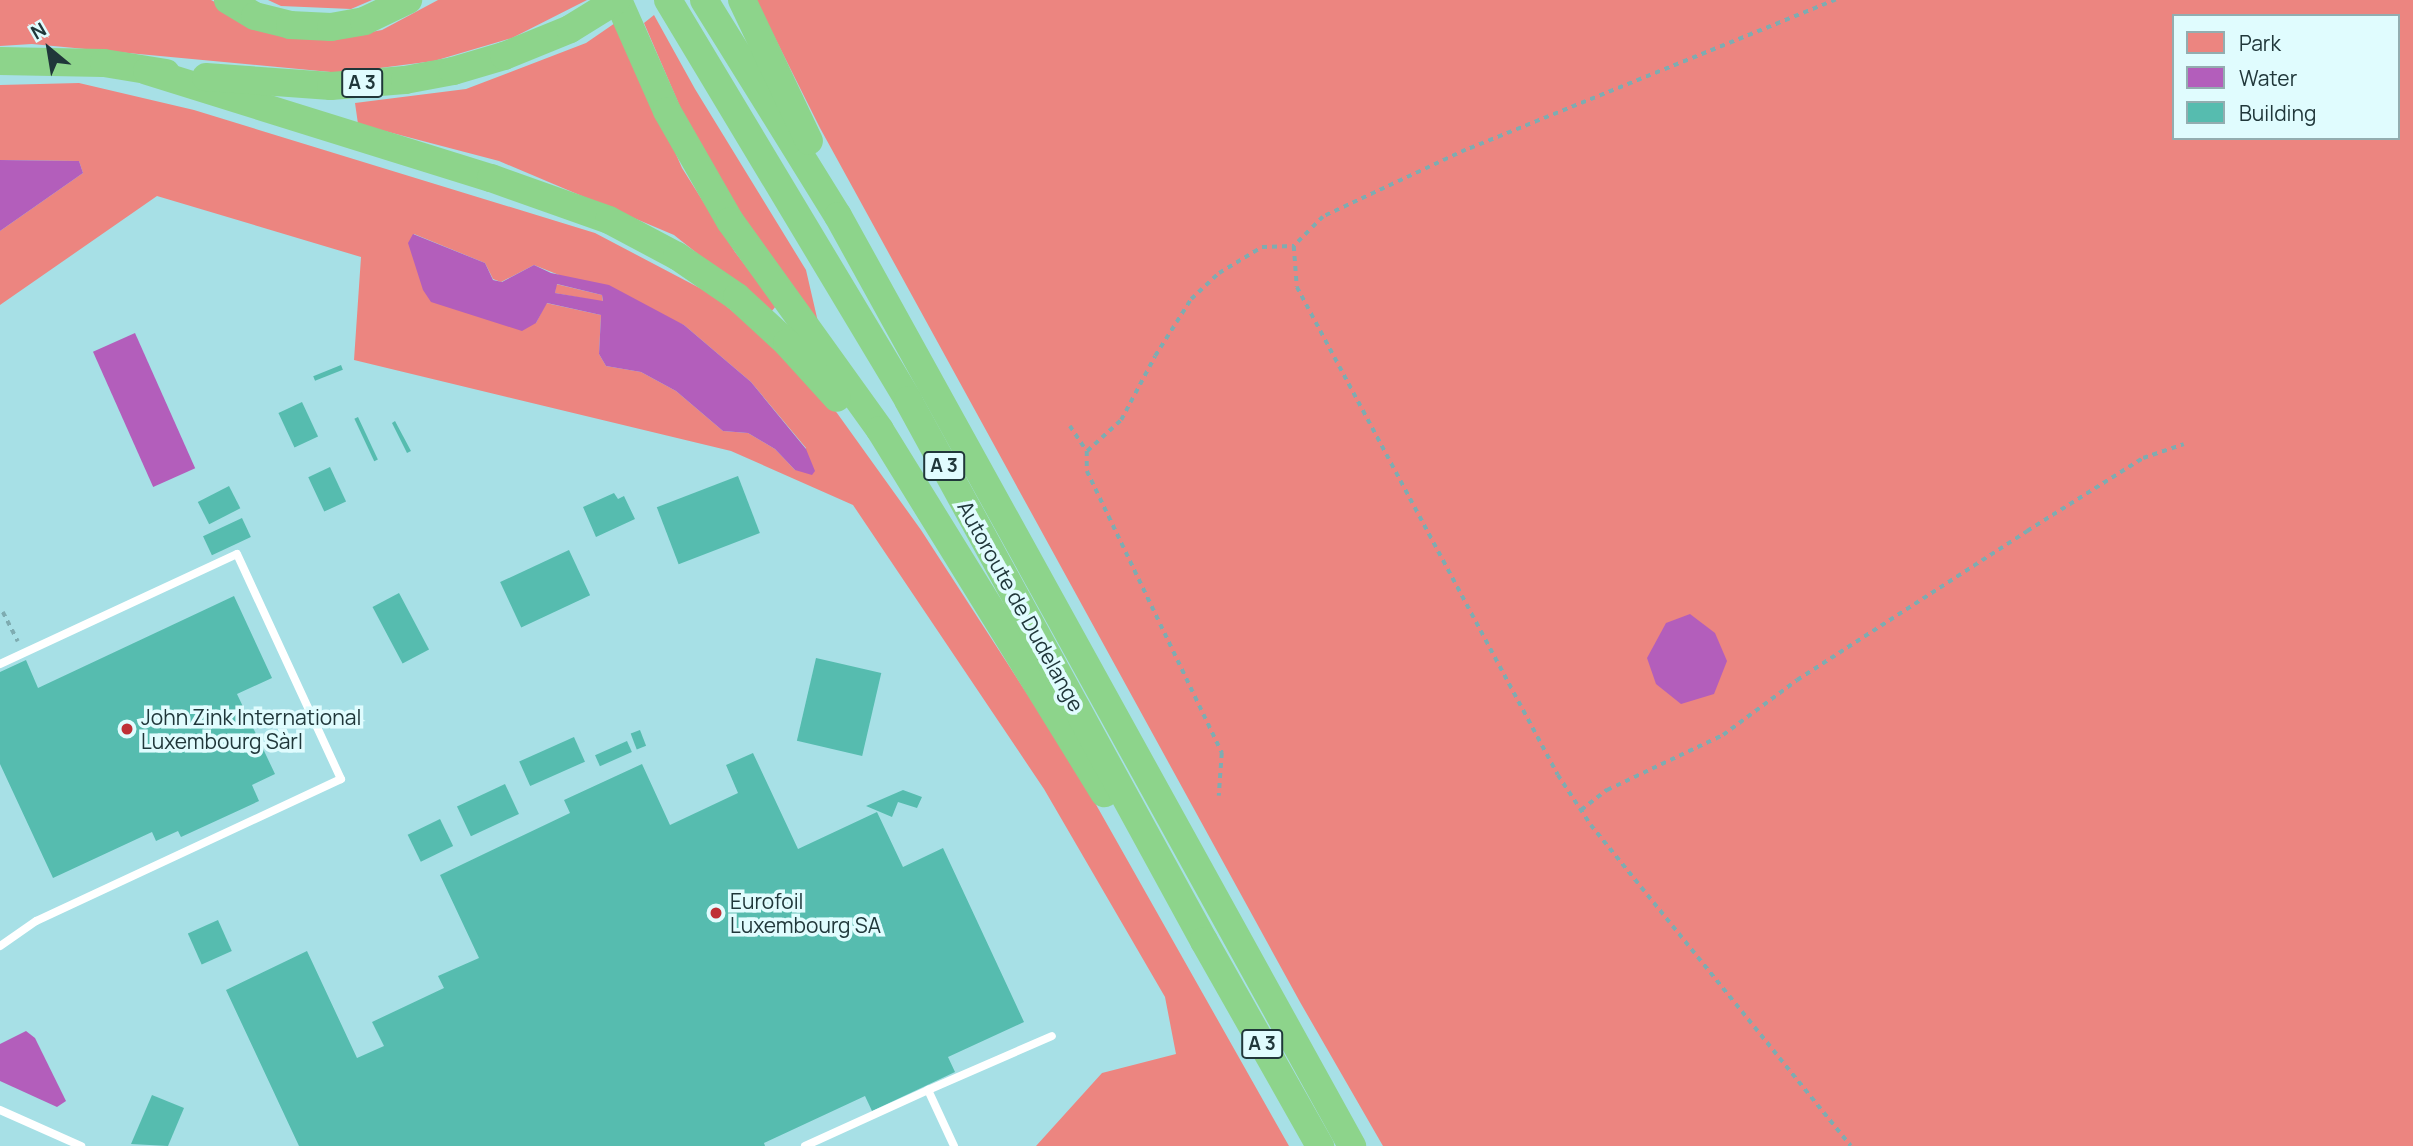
<!DOCTYPE html>
<html>
<head>
<meta charset="utf-8">
<style>
	body { margin:0 }
	#map { position:relative; width:2413px; height:1146px; overflow:hidden; background:#a7e0e6; font-family:Manrope,sans-serif }
	div>[style] { position:absolute }
	.green>* { inset:0; background:#ec8580 }
	.water>* { inset:0; background:#b35ebb; transform-origin:0 0 }
	.building>* { inset:0; background:#56bcaf; transform-origin:0 0 }
	.path>* { height:3.5px; margin-top:-1.75px; transform-origin:0; background:repeating-linear-gradient(90deg,#7eacb1 0 5px,transparent 0 10px) }
	.lane>* { height:8px; margin:-4px; padding:0 4px; transform-origin:4px; border-radius:4px; background:#fff }
	.highway>* { height:28px; margin:-14px; padding:0 14px; transform-origin:14px; border-radius:14px; background:#8dd48b }
	.dots>* { width:19px; height:19px; translate:-50% -50%; box-sizing:border-box; border:4px solid #e0fcfe; border-radius:50% }
	span { translate:-50% -50%; white-space:nowrap; text-align:center; line-height:1.15; -webkit-text-stroke:7px #e0fcfe; paint-order:stroke }
	.shield-label span { padding:2px 5px; background:#e0fcfe; border:2px solid; border-radius:5px; -webkit-text-stroke-width:0 }
	.shield-label { font-size:19px; color:#20373a; font-weight:700 }
	.street-label { font-size:21px; color:#20373a }
	.poi-label { font-size:21px; color:#20373a }
	.left { translate:0 -50%; text-align:left }
	.legend { position:absolute; left:2172px; top:14px; width:228px; height:126px; box-sizing:border-box; background:#e0fcfe; border:2px solid #93adb0; margin:0; padding:9px 12px; list-style:none; font-size:21px; color:#20373a }
	.legend li { display:flex; align-items:center; gap:14px; height:35px }
	.legend b { width:35px; border:2px solid #93adb0 }
	.north { position:absolute; left:14px; top:14px; width:70px; height:70px; -webkit-text-stroke:5px #e0fcfe; paint-order:stroke; rotate:330deg; font-size:19px; font-weight:700; line-height:28px; text-align:center; color:#20373a }
	.north::after { content:''; display:block; margin:auto; width:24px; height:32px; background:#20373a; clip-path:polygon(50% 0,100% 100%,50% 72%,0 100%) }
</style>
</head>
<body>
<div id="map">
	<div class="green">
		<i style="clip-path:polygon(0 0,211px 0,277px 33px,328px 40px,382px 30px,438px 0,587px 0,512px 38px,434px 61px,341px 73px,32px 44px,0 46px)"></i>
		<i style="clip-path:polygon(268px 0,372px 0,351px 9px,281px 6px)"></i>
		<i style="clip-path:polygon(evenodd,756px 0,2413px 0,2413px 1146px,1383px 1146px,1300px 1002px,820px 128px,756px 0,2173px 16px,2397px 16px,2397px 138px,2173px 138px,2173px 16px)"></i>
		<i style="clip-path:polygon(654px 15px,695px 89px,806px 270px,818px 322px,741px 215px,684px 116px,644px 23px)"></i>
		<i style="clip-path:polygon(618px 21px,682px 168px,735px 252px,776px 306px,771px 312px,674px 235px,499px 161px,358px 124px,355px 103px,466px 89px,586px 43px)"></i>
		<i style="clip-path:polygon(evenodd,79px 83px,194px 110px,595px 233px,711px 294px,781px 350px,837px 413px,921px 530px,1077px 771px,1289px 1146px,1036px 1146px,1102px 1073px,1176px 1054px,1165px 997px,1044px 789px,853px 505px,731px 451px,354px 360px,361px 257px,157px 196px,0 305px,0 231px,83px 173px,79px 161px,0 160px,0 85px,79px 83px,414px 234px,485px 263px,493px 279px,501px 282px,534px 265px,684px 325px,751px 382px,806px 448px,795px 470px,775px 449px,748px 433px,723px 431px,676px 391px,641px 372px,606px 366px,599px 354px,601px 315px,546px 303px,536px 323px,409px 243px,414px 234px)"></i>
		<i style="clip-path:polygon(556px 284px,602px 295px,603px 302px,555px 293px)"></i>
	</div>
	<div class="water">
		<i style="clip-path:polygon(0 160px,79px 161px,83px 173px,0 231px)"></i>
		<i style="clip-path:polygon(evenodd,413px 234px,485px 263px,493px 280px,502px 282px,534px 265px,551px 273px,609px 285px,684px 325px,751px 382px,806px 449px,815px 471px,812px 475px,795px 470px,775px 449px,748px 433px,723px 431px,676px 391px,641px 372px,606px 366px,599px 354px,601px 315px,547px 303px,536px 323px,522px 331px,431px 302px,423px 290px,408px 243px,413px 234px,557px 284px,602px 295px,603px 301px,555px 293px,557px 284px)"></i>
		<i style="left:135px;top:333px;width:148px;height:46px;rotate:66deg"></i>
		<i style="clip-path:polygon(1690px 614px,1715px 633px,1727px 661px,1714px 694px,1681px 704px,1656px 684px,1647px 658px,1666px 623px)"></i>
		<i style="clip-path:polygon(26px 1031px,35px 1038px,66px 1101px,57px 1107px,0 1081px,0 1044px)"></i>
	</div>
	<div class="building">
		<i style="left:341px;top:365px;width:5px;height:30px;rotate:68deg"></i>
		<i style="left:302px;top:402px;width:38px;height:26px;rotate:65deg"></i>
		<i style="left:358px;top:417px;width:47px;height:4px;rotate:65deg"></i>
		<i style="clip-path:polygon(395px 421px,411px 451px,407px 453px,392px 423px)"></i>
		<i style="left:330px;top:467px;width:38px;height:24px;rotate:65deg"></i>
		<i style="left:738px;top:476px;width:61px;height:87px;rotate:69deg"></i>
		<i style="left:229px;top:486px;width:25px;height:35px;rotate:63deg"></i>
		<i style="clip-path:polygon(614px 493px,618px 499px,624px 496px,635px 519px,596px 537px,583px 507px)"></i>
		<i style="left:242px;top:518px;width:21px;height:43px;rotate:65deg"></i>
		<i style="left:569px;top:550px;width:50px;height:76px;rotate:65deg"></i>
		<i style="left:399px;top:593px;width:64px;height:30px;rotate:62deg"></i>
		<i style="clip-path:polygon(234px 596px,272px 678px,237px 694px,275px 774px,252px 785px,259px 801px,181px 837px,178px 831px,156px 841px,152px 832px,53px 878px,0 764px,0 672px,26px 660px,38px 688px)"></i>
		<i style="left:816px;top:658px;width:67px;height:85px;rotate:13deg"></i>
		<i style="left:640px;top:730px;width:17px;height:10px;rotate:69deg"></i>
		<i style="left:574px;top:737px;width:27px;height:60px;rotate:66deg"></i>
		<i style="left:627px;top:741px;width:12px;height:35px;rotate:66deg"></i>
		<i style="clip-path:polygon(753px 753px,798px 849px,877px 812px,903px 867px,943px 848px,1024px 1022px,948px 1057px,955px 1072px,872px 1111px,865px 1096px,764px 1143px,765px 1146px,299px 1146px,226px 990px,307px 951px,357px 1058px,384px 1046px,372px 1022px,444px 988px,438px 976px,479px 958px,440px 875px,570px 813px,564px 800px,642px 764px,670px 825px,738px 793px,726px 765px)"></i>
		<i style="left:505px;top:784px;width:33px;height:53px;rotate:65deg"></i>
		<i style="clip-path:polygon(903px 790px,922px 797px,917px 808px,898px 802px,892px 817px,866px 806px)"></i>
		<i style="left:440px;top:819px;width:30px;height:36px;rotate:64deg"></i>
		<i style="left:218px;top:920px;width:34px;height:33px;rotate:66deg"></i>
		<i style="clip-path:polygon(152px 1095px,184px 1108px,168px 1146px,131px 1144px)"></i>
	</div>
	<div class="path">
		<i style="left:1836px;top:0;width:399px;rotate:157.9deg"></i>
		<i style="left:1466px;top:150px;width:158px;rotate:154.9deg"></i>
		<i style="left:1323px;top:217px;width:41px;rotate:135deg"></i>
		<i style="left:1294px;top:246px;width:41px;rotate:85.8deg"></i>
		<i style="left:1297px;top:287px;width:553px;rotate:61.86deg"></i>
		<i style="left:1558px;top:775px;width:60px;rotate:56.6deg"></i>
		<i style="left:1591px;top:825px;width:413px;rotate:51deg"></i>
		<i style="left:1070px;top:426px;width:30px;rotate:56deg"></i>
		<i style="left:1087px;top:451px;width:20px;rotate:90deg"></i>
		<i style="left:1087px;top:471px;width:313px;rotate:64.4deg"></i>
		<i style="left:1222px;top:753px;width:43px;rotate:94deg"></i>
		<i style="left:1087px;top:451px;width:46px;rotate:-42.4deg"></i>
		<i style="left:1121px;top:420px;width:72px;rotate:-62deg"></i>
		<i style="left:1155px;top:356px;width:67px;rotate:-57.7deg"></i>
		<i style="left:1191px;top:299px;width:38px;rotate:-43deg"></i>
		<i style="left:1219px;top:273px;width:50px;rotate:-31.2deg"></i>
		<i style="left:1262px;top:247px;width:32px;rotate:-2deg"></i>
		<i style="left:3px;top:612px;width:33px;rotate:63deg"></i>
		<i style="left:1581px;top:810px;width:33px;rotate:-38deg"></i>
		<i style="left:1607px;top:790px;width:128px;rotate:-25.4deg"></i>
		<i style="left:1723px;top:735px;width:92px;rotate:-36.6deg"></i>
		<i style="left:1797px;top:680px;width:274px;rotate:-32.9deg"></i>
		<i style="left:2027px;top:531px;width:137px;rotate:-32.2deg"></i>
		<i style="left:2143px;top:458px;width:43px;rotate:-18.9deg"></i>
	</div>
	<div class="lane">
		<i style="left:0;top:664px;width:261px;rotate:-24.9deg"></i>
		<i style="left:237px;top:554px;width:248px;rotate:65.2deg"></i>
		<i style="left:341px;top:779px;width:336px;rotate:155deg"></i>
		<i style="left:36px;top:921px;width:44px;rotate:145.2deg"></i>
		<i style="left:0;top:1110px;width:89px;rotate:24deg"></i>
		<i style="left:805px;top:1146px;width:135px;rotate:-24.5deg"></i>
		<i style="left:954px;top:1146px;width:62px;rotate:-114.9deg"></i>
		<i style="left:928px;top:1090px;width:135px;rotate:-23.5deg"></i>
	</div>
	<div class="highway">
		<i style="left:228px;top:0;width:31px;rotate:31deg"></i>
		<i style="left:255px;top:16px;width:36px;rotate:14deg"></i>
		<i style="left:290px;top:25px;width:41px;rotate:2.8deg"></i>
		<i style="left:331px;top:27px;width:34px;rotate:-10deg"></i>
		<i style="left:364px;top:21px;width:49px;rotate:-25.5deg"></i>
		<i style="left:618px;top:0;width:121px;rotate:66.2deg"></i>
		<i style="left:667px;top:111px;width:127px;rotate:60.2deg"></i>
		<i style="left:730px;top:221px;width:257px;rotate:54.3deg"></i>
		<i style="left:880px;top:430px;width:427px;rotate:58.3deg"></i>
		<i style="left:668px;top:0;width:466px;rotate:59deg"></i>
		<i style="left:908px;top:400px;width:617px;rotate:61.32deg"></i>
		<i style="left:1204px;top:941px;width:236px;rotate:60.5deg"></i>
		<i style="left:704px;top:0;width:254px;rotate:58.2deg"></i>
		<i style="left:838px;top:216px;width:1063px;rotate:61.07deg"></i>
		<i style="left:742px;top:0;width:156px;rotate:64.6deg"></i>
		<i style="left:0;top:61px;width:104px;rotate:1.1deg"></i>
		<i style="left:104px;top:63px;width:63px;rotate:9.2deg"></i>
		<i style="left:147px;top:71px;width:360px;rotate:17.3deg"></i>
		<i style="left:491px;top:178px;width:125px;rotate:19.6deg"></i>
		<i style="left:609px;top:220px;width:77px;rotate:27.9deg"></i>
		<i style="left:677px;top:256px;width:73px;rotate:34.3deg"></i>
		<i style="left:737px;top:297px;width:68px;rotate:42.6deg"></i>
		<i style="left:787px;top:343px;width:74px;rotate:47.7deg"></i>
		<i style="left:206px;top:77px;width:125px;rotate:4.1deg"></i>
		<i style="left:331px;top:86px;width:74px;rotate:-4.6deg"></i>
		<i style="left:405px;top:80px;width:49px;rotate:-10.6deg"></i>
		<i style="left:453px;top:71px;width:53px;rotate:-16.4deg"></i>
		<i style="left:504px;top:56px;width:71px;rotate:-22.2deg"></i>
		<i style="left:570px;top:29px;width:55px;rotate:-31.7deg"></i>
	</div>
	<div class="dots">
		<i style="left:127px;top:729px;background:#bf3036"></i>
		<i style="left:716px;top:913px;background:#bf3036"></i>
	</div>
	<div class="shield-label">
		<span style="left:362px;top:83px">A 3</span>
		<span style="left:944px;top:466px">A 3</span>
		<span style="left:1262px;top:1044px">A 3</span>
	</div>
	<div class="street-label">
		<span style="left:1021px;top:606px;rotate:61deg">Autoroute de Dudelange</span>
	</div>
	<div class="poi-label">
		<span class="left" style="left:141px;top:729px">John Zink International<br>Luxembourg Sàrl</span>
		<span class="left" style="left:730px;top:913px">Eurofoil<br>Luxembourg SA</span>
	</div>
	<ul class="legend">
	<li><b style="height:19px;background:#ec8580"></b>Park</li>
	<li><b style="height:19px;background:#b35ebb"></b>Water</li>
	<li><b style="height:19px;background:#56bcaf"></b>Building</li>
	</ul>
	<div class="north">N</div>
</div>
</body>
</html>
